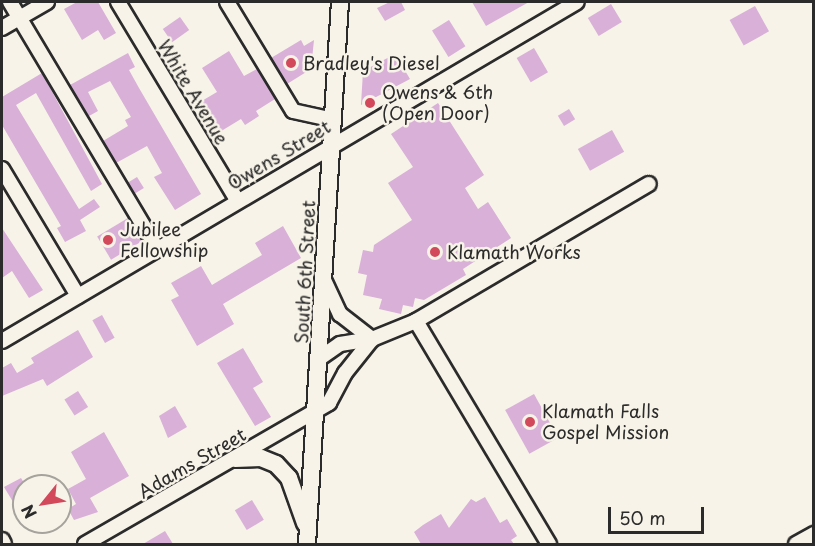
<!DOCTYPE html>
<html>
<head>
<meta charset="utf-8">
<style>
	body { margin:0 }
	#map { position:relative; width:815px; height:546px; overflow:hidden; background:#f7f3e8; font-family:"Playpen Sans",sans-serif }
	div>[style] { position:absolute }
	.building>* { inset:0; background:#d8b0d8; transform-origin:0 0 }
	.roads { filter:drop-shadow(2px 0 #2b2b2b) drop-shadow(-2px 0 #2b2b2b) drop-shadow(0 2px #2b2b2b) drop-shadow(0 -2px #2b2b2b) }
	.minor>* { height:14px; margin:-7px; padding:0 7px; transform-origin:7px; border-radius:7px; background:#f7f3e8 }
	.major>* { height:16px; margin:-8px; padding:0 8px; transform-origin:8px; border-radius:8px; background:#f7f3e8 }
	.dots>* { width:16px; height:16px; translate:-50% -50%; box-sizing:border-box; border:3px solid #f7f3e8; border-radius:50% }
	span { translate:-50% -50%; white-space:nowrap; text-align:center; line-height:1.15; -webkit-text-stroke:5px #f7f3e8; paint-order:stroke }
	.poi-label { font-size:18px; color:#2b2b2b }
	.left { translate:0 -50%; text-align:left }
	.street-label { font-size:18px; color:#2b2b2b }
	.frame { position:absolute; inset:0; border:3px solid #2b2b2b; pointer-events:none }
	.north { position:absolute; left:12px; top:474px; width:60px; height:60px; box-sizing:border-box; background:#f7f3e8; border:2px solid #a5a39c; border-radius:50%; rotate:240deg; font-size:16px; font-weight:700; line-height:24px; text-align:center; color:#2b2b2b }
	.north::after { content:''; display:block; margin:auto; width:21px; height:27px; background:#d1495b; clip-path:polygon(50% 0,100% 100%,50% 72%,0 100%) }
	.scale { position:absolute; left:608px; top:507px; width:96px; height:27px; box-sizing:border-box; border:3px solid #2b2b2b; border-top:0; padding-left:8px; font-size:18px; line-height:21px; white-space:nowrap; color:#2b2b2b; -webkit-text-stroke:4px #f7f3e8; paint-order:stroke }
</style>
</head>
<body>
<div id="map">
	<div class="building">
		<i style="clip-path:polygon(77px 2px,98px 2px,116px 33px,104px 40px,98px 30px,82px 40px,64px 9px)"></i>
		<i style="clip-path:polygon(390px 2px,401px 2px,405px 10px,385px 21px,377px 8px)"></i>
		<i style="clip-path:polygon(472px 2px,529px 2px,486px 26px)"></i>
		<i style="left:611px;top:4px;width:21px;height:27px;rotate:59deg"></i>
		<i style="left:755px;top:6px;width:29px;height:29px;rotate:61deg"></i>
		<i style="left:180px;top:17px;width:16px;height:21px;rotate:55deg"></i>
		<i style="left:449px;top:20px;width:31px;height:20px;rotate:58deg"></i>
		<i style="clip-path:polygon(301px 40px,304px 46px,314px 40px,311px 69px,287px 84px,271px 58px)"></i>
		<i style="left:534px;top:48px;width:28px;height:20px;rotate:60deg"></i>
		<i style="clip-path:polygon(229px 51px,244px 76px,257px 69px,275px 99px,256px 111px,259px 116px,245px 125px,241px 119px,218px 133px,200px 102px,217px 92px,202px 68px)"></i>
		<i style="clip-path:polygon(128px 53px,135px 67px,129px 70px,139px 88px,201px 194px,175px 210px,154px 177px,162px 173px,147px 146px,116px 163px,103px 141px,128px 126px,125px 120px,131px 117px,110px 81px,88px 92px,98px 111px,89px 116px,70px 85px)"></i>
		<i style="clip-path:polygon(395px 54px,410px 79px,361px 105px,363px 71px)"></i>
		<i style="clip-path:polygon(42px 73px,102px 184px,91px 191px,36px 93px,16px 105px,79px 209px,94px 199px,100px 207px,80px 220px,86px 231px,65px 242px,57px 228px,61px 226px,2px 125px,2px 97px)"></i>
		<i style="clip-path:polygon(438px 103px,484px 175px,465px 188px,478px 209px,488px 202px,511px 238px,463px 269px,466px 275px,424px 300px,415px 298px,413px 307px,403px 305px,401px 314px,379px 309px,382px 299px,363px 295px,367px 275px,358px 273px,363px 250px,373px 252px,374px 245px,412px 220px,388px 183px,413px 167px,391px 134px)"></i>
		<i style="left:569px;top:109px;width:12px;height:13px;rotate:59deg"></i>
		<i style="left:612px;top:130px;width:25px;height:39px;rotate:61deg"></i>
		<i style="left:137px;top:177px;width:13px;height:11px;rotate:58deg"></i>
		<i style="left:128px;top:218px;width:27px;height:36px;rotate:59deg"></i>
		<i style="clip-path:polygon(283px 226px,301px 258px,223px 304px,234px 324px,197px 346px,171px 300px,179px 296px,171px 283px,201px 266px,212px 285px,262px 255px,255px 243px)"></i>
		<i style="clip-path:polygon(2px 228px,43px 290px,29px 298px,12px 271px,2px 278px)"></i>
		<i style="left:102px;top:315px;width:26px;height:11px;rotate:61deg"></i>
		<i style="clip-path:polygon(78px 330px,93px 357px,47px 386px,43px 379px,2px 396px,2px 368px,11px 363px,17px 373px,34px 363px,31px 358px)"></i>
		<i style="clip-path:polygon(243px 348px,263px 382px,253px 388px,271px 417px,255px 426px,217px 363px)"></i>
		<i style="left:78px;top:391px;width:19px;height:16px;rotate:58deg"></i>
		<i style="left:534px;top:394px;width:50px;height:33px;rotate:61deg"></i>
		<i style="clip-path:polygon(175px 406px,187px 427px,168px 438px,159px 416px)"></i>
		<i style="clip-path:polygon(104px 432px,129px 476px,90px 498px,98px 512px,74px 520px,68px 509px,76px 504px,68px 489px,86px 479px,71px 452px)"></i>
		<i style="clip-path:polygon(21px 478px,24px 483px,24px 520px,4px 487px)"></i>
		<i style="clip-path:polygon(485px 497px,500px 523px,507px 519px,517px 536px,511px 540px,514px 544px,421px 544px,414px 532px,423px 525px,441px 514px,449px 528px,471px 499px,476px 502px)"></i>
		<i style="left:252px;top:500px;width:23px;height:20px;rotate:59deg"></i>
		<i style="clip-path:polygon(165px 531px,173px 544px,143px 544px)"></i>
	</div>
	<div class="roads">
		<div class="minor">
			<i style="left:10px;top:2px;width:287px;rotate:59.2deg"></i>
			<i style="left:118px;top:2px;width:231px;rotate:59deg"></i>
			<i style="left:227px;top:2px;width:127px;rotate:58.8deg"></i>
			<i style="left:293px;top:111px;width:42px;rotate:12.4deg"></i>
			<i style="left:2px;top:28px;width:52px;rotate:-30deg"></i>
			<i style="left:2px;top:169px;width:148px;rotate:59.1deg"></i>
			<i style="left:324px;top:280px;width:38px;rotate:65deg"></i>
			<i style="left:340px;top:314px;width:41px;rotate:38deg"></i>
			<i style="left:416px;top:321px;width:260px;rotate:59.2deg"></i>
			<i style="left:2px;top:341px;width:667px;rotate:-30.52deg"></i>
			<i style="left:320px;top:358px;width:24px;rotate:-35deg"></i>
			<i style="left:340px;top:344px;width:32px;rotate:-9deg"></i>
			<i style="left:2px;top:540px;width:4px;rotate:63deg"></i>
			<i style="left:85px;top:544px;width:282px;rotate:-30deg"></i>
			<i style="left:329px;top:403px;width:34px;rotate:-62deg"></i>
			<i style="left:345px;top:373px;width:43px;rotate:-51.5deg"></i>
			<i style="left:372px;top:339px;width:48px;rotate:-22.2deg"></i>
			<i style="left:416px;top:321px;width:270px;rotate:-30.5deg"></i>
			<i style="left:796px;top:544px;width:21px;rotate:-29deg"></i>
		</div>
		<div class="major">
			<i style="left:235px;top:459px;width:26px;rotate:-2deg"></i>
			<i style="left:261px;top:458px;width:16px;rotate:22deg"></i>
			<i style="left:276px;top:464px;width:19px;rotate:47deg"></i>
			<i style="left:289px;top:478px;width:48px;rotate:70.4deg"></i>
			<i style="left:307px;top:544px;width:543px;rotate:-86.52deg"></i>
		</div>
	</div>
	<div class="dots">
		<i style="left:291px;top:63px;background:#d1495b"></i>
		<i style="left:370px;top:103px;background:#d1495b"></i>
		<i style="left:108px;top:240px;background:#d1495b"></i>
		<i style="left:435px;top:252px;background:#d1495b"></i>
		<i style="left:530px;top:422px;background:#d1495b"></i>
	</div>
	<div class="poi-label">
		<span class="left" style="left:303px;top:63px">Bradley's Diesel</span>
		<span class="left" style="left:382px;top:103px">Owens &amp; 6th<br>(Open Door)</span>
		<span class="left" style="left:120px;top:240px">Jubilee<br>Fellowship</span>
		<span class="left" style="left:447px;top:252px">Klamath Works</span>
		<span class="left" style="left:542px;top:422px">Klamath Falls<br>Gospel Mission</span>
	</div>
	<div class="street-label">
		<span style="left:193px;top:92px;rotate:59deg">White Avenue</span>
		<span style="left:279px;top:155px;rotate:-31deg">Owens Street</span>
		<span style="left:305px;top:272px;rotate:-87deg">South 6th Street</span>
		<span style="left:192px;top:463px;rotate:-30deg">Adams Street</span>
	</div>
	<div class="frame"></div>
	<div class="north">N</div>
	<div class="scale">50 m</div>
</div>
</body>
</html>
